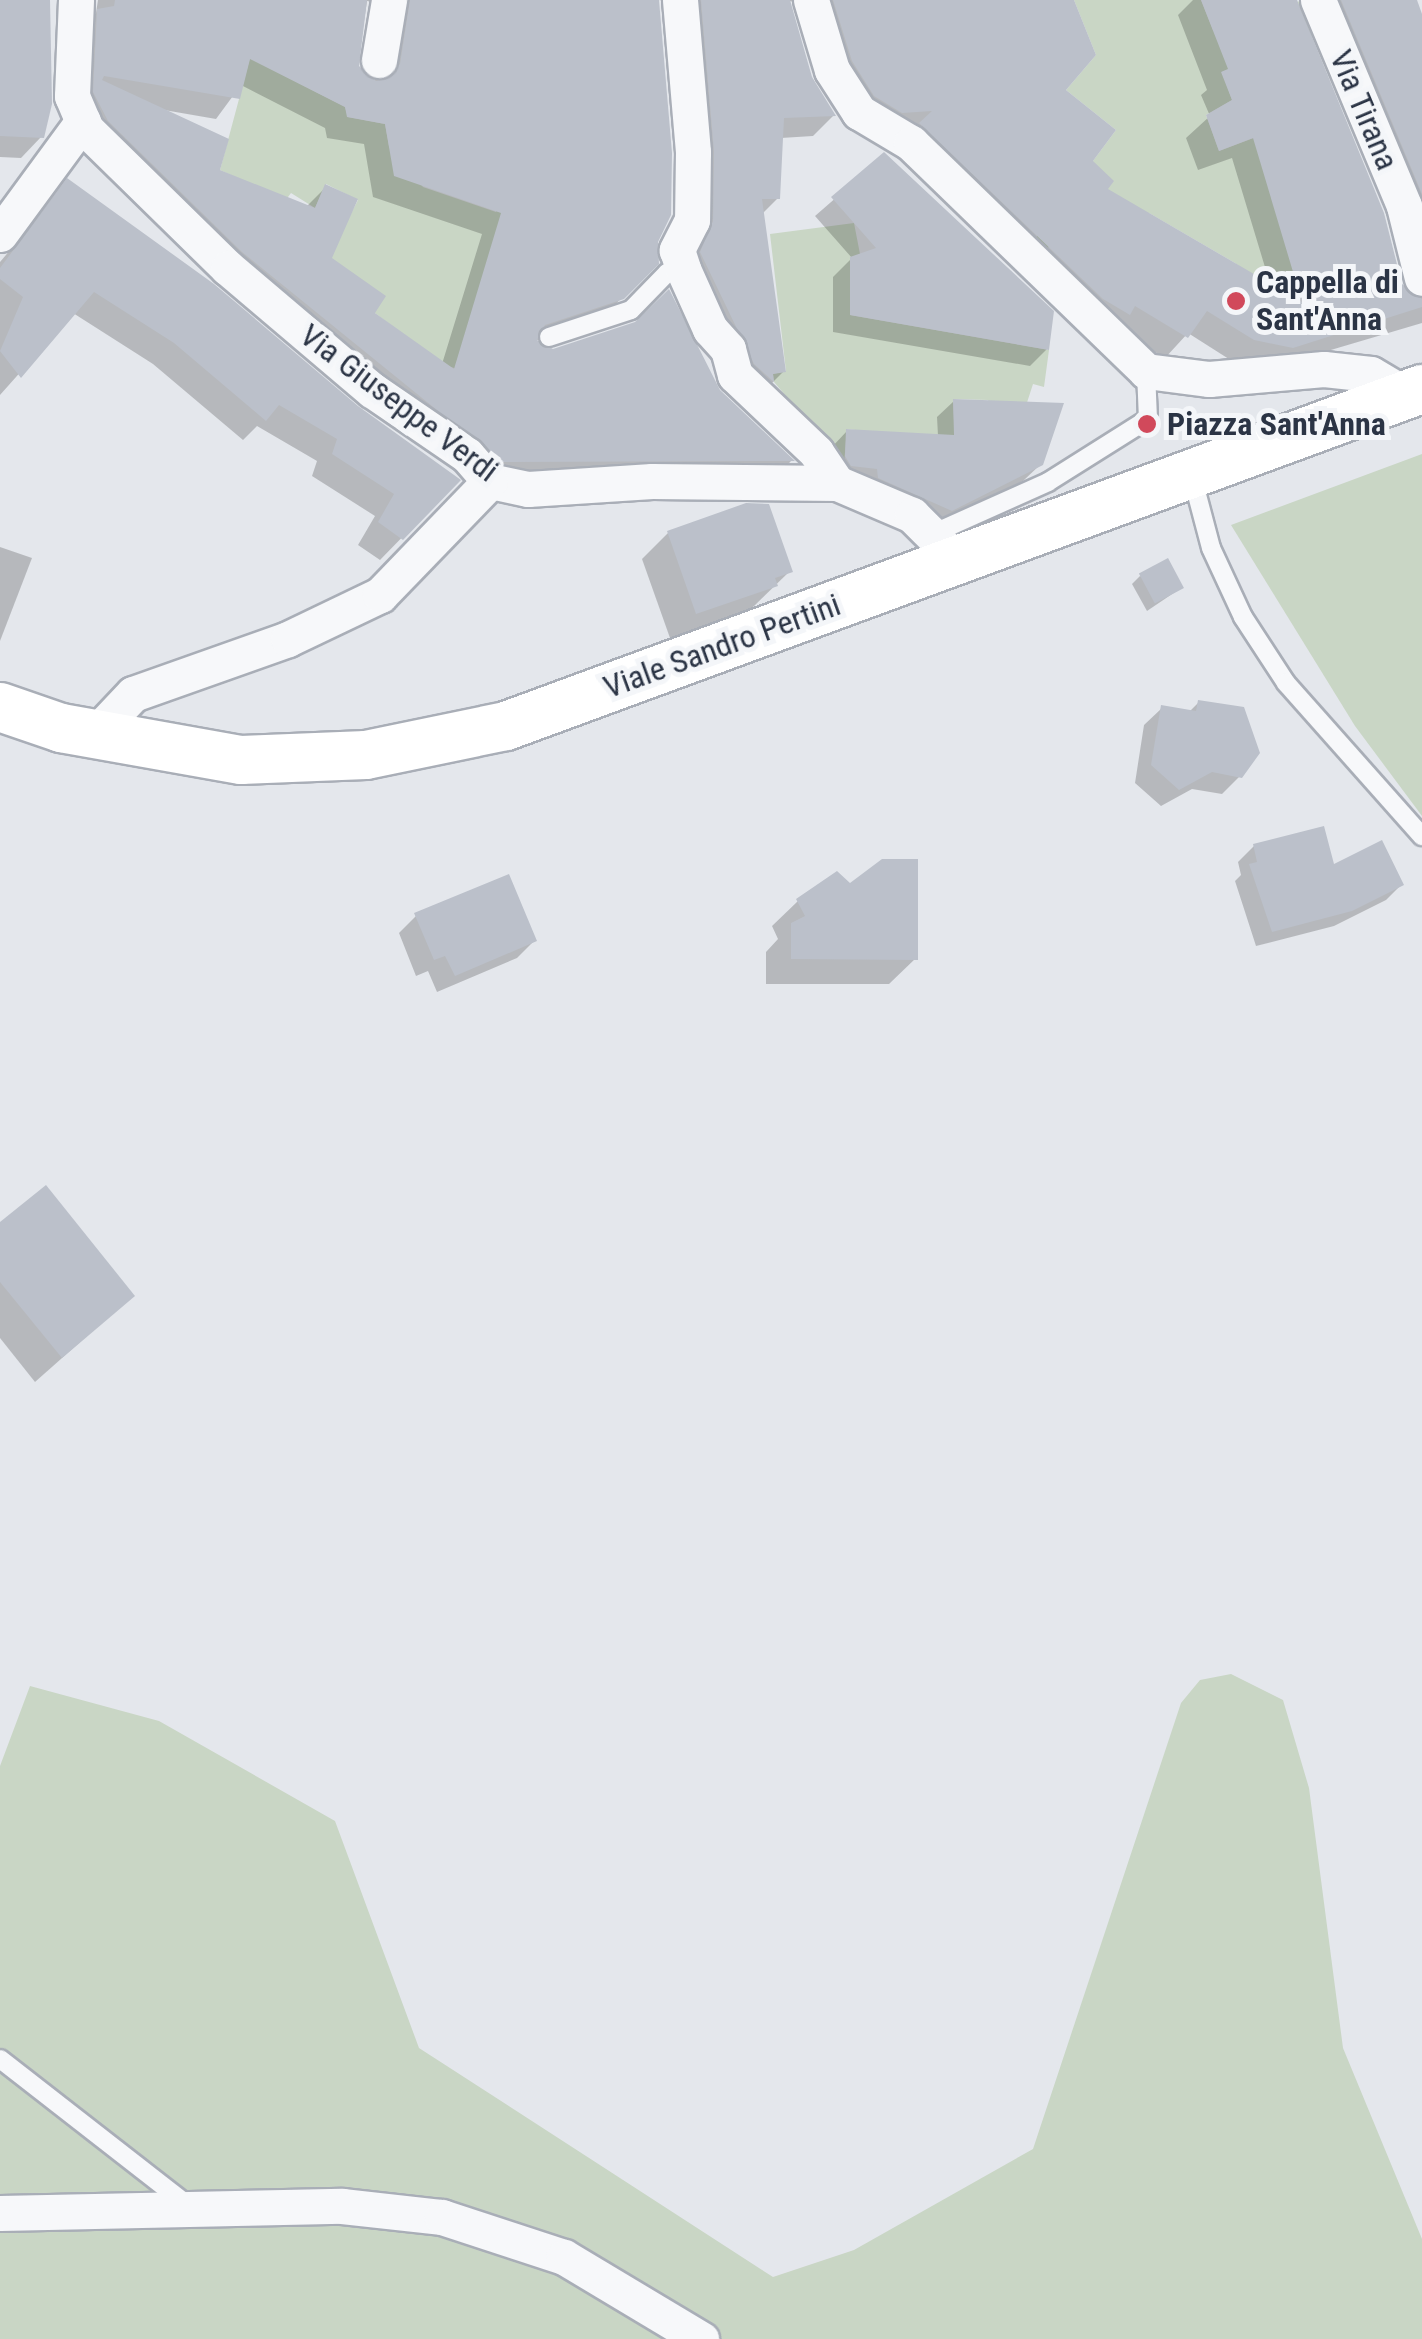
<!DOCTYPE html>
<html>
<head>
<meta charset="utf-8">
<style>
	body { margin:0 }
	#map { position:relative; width:1422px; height:2339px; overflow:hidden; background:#e4e7ec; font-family:"Roboto Condensed",sans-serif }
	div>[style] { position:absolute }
	.green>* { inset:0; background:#c9d6c5 }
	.shadow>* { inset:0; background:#0003 }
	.building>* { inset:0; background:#bbc0ca; transform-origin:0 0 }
	.roads { filter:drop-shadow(2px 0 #a9aeb7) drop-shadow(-2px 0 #a9aeb7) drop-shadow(0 2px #a9aeb7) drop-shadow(0 -2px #a9aeb7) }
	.lane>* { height:18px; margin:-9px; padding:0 9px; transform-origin:9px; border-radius:9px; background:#f7f8fa }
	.street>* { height:35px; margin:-17.5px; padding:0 17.5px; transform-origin:17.5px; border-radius:17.5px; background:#f7f8fa }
	.secondary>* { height:48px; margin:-24px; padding:0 24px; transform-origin:24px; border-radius:24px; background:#fff }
	.dots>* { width:28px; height:28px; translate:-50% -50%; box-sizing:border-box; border:5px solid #f4f6f9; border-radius:50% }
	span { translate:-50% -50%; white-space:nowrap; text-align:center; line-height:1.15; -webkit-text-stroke:10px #f4f6f9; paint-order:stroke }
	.street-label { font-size:32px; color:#2b3445 }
	.poi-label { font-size:32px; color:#2b3445; font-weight:700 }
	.left { translate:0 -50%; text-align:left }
</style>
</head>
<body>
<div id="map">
	<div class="green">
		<i style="clip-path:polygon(1074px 0,1201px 0,1213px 30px,1303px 0,1316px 34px,1222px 72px,1232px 100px,1206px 115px,1219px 151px,1272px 131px,1309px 287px,1290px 287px,1288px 304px,1235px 263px,1149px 213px,1127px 251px,1052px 234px,1047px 252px,1035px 239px,1116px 130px,1066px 90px,1096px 55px)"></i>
		<i style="clip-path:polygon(250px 58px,345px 107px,348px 117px,385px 124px,389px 146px,423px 187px,496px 212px,510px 177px,473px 373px,443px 365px,375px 313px,329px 256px,358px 200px,326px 184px,315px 208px,291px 193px,271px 220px,242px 180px,220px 170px)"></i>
		<i style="clip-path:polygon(854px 223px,860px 254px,850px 258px,850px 315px,1049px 350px,1044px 387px,1033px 384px,1012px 449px,988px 400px,953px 399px,955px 442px,847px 429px,844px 464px,774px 382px,773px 374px,786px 371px,770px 234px)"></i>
		<i style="clip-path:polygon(1422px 454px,1422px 816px,1355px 726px,1231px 525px)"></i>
		<i style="clip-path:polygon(1231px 1674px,1283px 1700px,1309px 1788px,1343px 2048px,1422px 2239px,1422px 2339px,0 2339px,0 1766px,30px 1686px,159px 1721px,335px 1821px,419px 2048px,773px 2277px,854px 2250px,1033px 2149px,1181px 1703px,1200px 1680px)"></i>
	</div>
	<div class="shadow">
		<i style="clip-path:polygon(0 0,50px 0,42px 136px,21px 158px,0 157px)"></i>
		<i style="clip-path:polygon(evenodd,98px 0,656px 0,656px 263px,600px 320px,534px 341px,553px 352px,718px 391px,791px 461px,771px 482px,503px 482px,87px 142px,77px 33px,96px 13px,98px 0,367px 1px,381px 4px,390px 26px,374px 84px,357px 69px,367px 1px,98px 0,241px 85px,325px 128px,327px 138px,364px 144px,373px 197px,482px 234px,442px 364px,371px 313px,329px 259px,326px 187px,306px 207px,217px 171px,164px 110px,216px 119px,241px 85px)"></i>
		<i style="clip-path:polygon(659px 0,1071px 0,1062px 90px,1104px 189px,1271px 287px,1232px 158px,1198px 170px,1186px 138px,1210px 116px,1201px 95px,1207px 90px,1178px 15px,1193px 0,1295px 0,1400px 285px,1420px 301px,1403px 220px,1317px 13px,1301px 0,1414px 0,1422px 20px,1422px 323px,1270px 368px,1232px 361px,1188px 333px,1165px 358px,1114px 327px,880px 133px,804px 4px,789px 1px,810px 78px,833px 116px,813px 136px,781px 138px,778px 198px,761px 215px,784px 371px,763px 392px,733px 385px,693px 244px,669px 2px)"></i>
		<i style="clip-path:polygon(885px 155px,1051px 312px,1047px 349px,1030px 366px,833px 332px,833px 277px,852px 258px,815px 216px)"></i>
		<i style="clip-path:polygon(68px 182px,357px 408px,457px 481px,380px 560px,358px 545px,375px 516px,312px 476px,317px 461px,257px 426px,243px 440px,153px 364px,73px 313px,0 395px,0 262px)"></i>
		<i style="clip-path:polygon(954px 401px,1041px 464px,1023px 481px,934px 526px,863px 494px,831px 448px,847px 431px,938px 436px,937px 417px)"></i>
		<i style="clip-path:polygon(668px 533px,790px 571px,749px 611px,670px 638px,642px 559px)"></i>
		<i style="clip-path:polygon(0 547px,32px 558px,0 641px)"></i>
		<i style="clip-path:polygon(1140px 576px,1181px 588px,1147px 611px,1132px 584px)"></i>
		<i style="clip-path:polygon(1199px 702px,1240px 776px,1222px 794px,1192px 789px,1161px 806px,1135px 783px,1144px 725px,1162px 708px,1189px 712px)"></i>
		<i style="clip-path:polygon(1254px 846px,1401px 885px,1386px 900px,1334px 926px,1256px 946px,1235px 881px,1241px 875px,1238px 862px)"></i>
		<i style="clip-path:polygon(798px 901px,915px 959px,889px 984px,766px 984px,766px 952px,778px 939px,772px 926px)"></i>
		<i style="clip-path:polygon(416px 916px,534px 941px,517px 958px,437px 992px,428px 971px,416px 976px,399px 933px)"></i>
		<i style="clip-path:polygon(0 1225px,132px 1296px,35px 1382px,0 1338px)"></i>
	</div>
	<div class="building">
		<i style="clip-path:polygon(0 0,50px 0,52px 104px,44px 138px,0 136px)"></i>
		<i style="clip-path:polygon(evenodd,115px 0,367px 0,359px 66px,376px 81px,387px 79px,400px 64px,410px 0,659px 0,672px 153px,671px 215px,658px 242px,659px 264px,624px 299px,545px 325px,537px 340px,553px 349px,635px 322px,669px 289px,720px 390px,795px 461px,501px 462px,242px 252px,108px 121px,93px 92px,97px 9px,114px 6px,115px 0,250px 59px,345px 107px,347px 117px,385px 124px,394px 176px,501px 213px,454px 369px,375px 313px,386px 296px,332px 258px,358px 199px,325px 184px,315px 208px,220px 170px,229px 139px,102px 80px,104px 76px,240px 99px,250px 59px)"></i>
		<i style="clip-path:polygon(701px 0,790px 0,812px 77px,836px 116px,784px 118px,780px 199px,762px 199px,786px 372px,773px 374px,774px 382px,754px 364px,700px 252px,713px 221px,714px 152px)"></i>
		<i style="clip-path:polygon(833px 0,1074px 0,1096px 55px,1066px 90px,1116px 130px,1093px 161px,1114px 181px,1108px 189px,1302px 302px,1253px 138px,1219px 151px,1206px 115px,1232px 100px,1221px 72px,1228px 69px,1201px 0,1297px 0,1384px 213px,1402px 284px,1422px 299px,1422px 307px,1293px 348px,1254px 340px,1207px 311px,1188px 338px,1135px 306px,1130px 315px,1103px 299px,919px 123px,932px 111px,902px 113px,874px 96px,852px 61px)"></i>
		<i style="clip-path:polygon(1341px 0,1417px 0,1422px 14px,1422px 194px)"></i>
		<i style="clip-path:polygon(884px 152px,1054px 311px,1049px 350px,850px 315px,850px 257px,876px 248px,831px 197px)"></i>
		<i style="clip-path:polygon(67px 178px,214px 284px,358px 406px,461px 480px,403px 540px,378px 522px,394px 494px,332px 454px,337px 439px,279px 405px,266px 421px,174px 343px,94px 292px,21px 378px,0 351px,23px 297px,0 279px,0 268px)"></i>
		<i style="clip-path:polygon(953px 399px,1064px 403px,1043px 465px,952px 511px,878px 478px,877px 469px,851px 466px,845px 456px,846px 429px,954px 435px)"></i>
		<i style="clip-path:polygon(746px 503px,769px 504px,793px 572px,775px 578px,778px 586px,696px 614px,667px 531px)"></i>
		<i style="left:1168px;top:558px;width:34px;height:33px;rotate:62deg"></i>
		<i style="clip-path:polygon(1198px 700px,1244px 707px,1260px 753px,1242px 778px,1212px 772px,1179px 790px,1151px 765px,1161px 705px,1196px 711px)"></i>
		<i style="clip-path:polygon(1324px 826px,1334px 864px,1382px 840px,1404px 885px,1352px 911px,1272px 932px,1249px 864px,1257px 862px,1253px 844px)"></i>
		<i style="clip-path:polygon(882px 859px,918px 859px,918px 960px,791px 959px,791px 923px,805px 916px,796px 899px,837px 871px,850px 883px)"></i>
		<i style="clip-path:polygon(509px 874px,537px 941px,455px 976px,445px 956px,434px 960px,414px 913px)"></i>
		<i style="clip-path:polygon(46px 1185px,135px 1296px,62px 1358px,0 1282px,0 1222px)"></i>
	</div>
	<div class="roads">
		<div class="lane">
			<i style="left:549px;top:337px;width:86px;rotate:-18.2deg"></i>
			<i style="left:631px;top:310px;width:52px;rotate:-45.8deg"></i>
			<i style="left:667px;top:273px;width:16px;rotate:-14deg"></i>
			<i style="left:1192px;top:476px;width:74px;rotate:75.2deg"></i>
			<i style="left:1211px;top:548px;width:76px;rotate:65.1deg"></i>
			<i style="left:1243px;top:617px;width:79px;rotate:56.9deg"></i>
			<i style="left:1286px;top:683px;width:205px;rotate:48.4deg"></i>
			<i style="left:932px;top:534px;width:127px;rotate:-24.1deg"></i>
			<i style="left:1048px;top:482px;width:118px;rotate:-32.2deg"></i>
			<i style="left:1148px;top:419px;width:48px;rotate:-92.4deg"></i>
			<i style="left:0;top:2059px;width:239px;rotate:37.9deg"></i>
		</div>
		<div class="street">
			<i style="left:76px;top:0;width:96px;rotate:92.4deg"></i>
			<i style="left:72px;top:96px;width:36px;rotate:67deg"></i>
			<i style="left:86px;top:129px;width:199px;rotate:44.4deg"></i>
			<i style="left:228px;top:268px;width:189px;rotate:40.3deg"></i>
			<i style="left:372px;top:390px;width:115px;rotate:34.4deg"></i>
			<i style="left:467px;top:455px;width:35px;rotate:49deg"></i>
			<i style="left:490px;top:481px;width:39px;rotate:12deg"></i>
			<i style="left:528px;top:489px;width:124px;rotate:-3.7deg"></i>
			<i style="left:652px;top:481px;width:185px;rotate:0.6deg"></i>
			<i style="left:837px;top:483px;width:82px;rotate:23.1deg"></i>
			<i style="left:912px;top:515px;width:62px;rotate:45deg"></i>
			<i style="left:680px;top:0;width:153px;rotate:85.1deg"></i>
			<i style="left:693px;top:152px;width:68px;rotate:90.8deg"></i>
			<i style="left:692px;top:220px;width:34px;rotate:117deg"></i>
			<i style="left:677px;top:250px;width:20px;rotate:72deg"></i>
			<i style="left:683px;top:269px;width:66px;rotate:65.8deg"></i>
			<i style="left:710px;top:329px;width:27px;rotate:48deg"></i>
			<i style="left:728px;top:349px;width:27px;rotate:75deg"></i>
			<i style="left:735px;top:375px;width:112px;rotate:43.5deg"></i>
			<i style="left:816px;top:452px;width:37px;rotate:56deg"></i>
			<i style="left:811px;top:0;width:73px;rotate:73.3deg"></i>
			<i style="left:832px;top:70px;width:50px;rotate:57.3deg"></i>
			<i style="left:859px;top:112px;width:61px;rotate:30.8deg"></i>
			<i style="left:911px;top:143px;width:327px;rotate:44.1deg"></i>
			<i style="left:1146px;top:371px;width:64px;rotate:7.2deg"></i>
			<i style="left:1209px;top:379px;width:115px;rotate:-5deg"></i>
			<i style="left:1324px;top:369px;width:47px;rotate:6.1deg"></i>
			<i style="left:1371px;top:374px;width:43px;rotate:30.7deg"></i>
			<i style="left:1318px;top:0;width:223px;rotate:67.3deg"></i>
			<i style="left:1404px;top:206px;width:74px;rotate:76deg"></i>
			<i style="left:379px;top:60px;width:61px;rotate:-80.5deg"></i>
			<i style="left:0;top:234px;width:140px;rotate:-53.7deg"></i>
			<i style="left:95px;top:734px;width:55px;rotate:-46.5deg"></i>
			<i style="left:133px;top:694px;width:164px;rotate:-19.5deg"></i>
			<i style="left:288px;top:639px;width:102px;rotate:-25.6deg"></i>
			<i style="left:380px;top:595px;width:158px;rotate:-46deg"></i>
			<i style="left:0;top:2213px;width:342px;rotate:-1.2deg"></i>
			<i style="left:342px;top:2206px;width:101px;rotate:6.3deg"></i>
			<i style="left:442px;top:2217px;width:128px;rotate:18.2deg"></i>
			<i style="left:564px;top:2257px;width:160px;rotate:30.9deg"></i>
		</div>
		<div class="secondary">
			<i style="left:0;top:707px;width:65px;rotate:19deg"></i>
			<i style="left:61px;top:728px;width:183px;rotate:10.1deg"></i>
			<i style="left:241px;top:760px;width:125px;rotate:-2.3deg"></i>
			<i style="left:366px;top:755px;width:143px;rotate:-11.7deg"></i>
			<i style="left:506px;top:726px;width:976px;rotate:-20.2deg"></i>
		</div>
	</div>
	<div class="dots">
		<i style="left:1236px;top:301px;background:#d1495b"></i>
		<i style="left:1147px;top:424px;background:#d1495b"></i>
	</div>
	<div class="street-label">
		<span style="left:1364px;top:110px;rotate:67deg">Via Tirana</span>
		<span style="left:399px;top:403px;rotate:37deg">Via Giuseppe Verdi</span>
		<span style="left:722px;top:646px;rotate:-20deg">Viale Sandro Pertini</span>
	</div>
	<div class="poi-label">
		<span class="left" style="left:1256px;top:301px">Cappella di<br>Sant'Anna</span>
		<span class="left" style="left:1167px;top:424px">Piazza Sant'Anna</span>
	</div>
</div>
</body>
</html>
